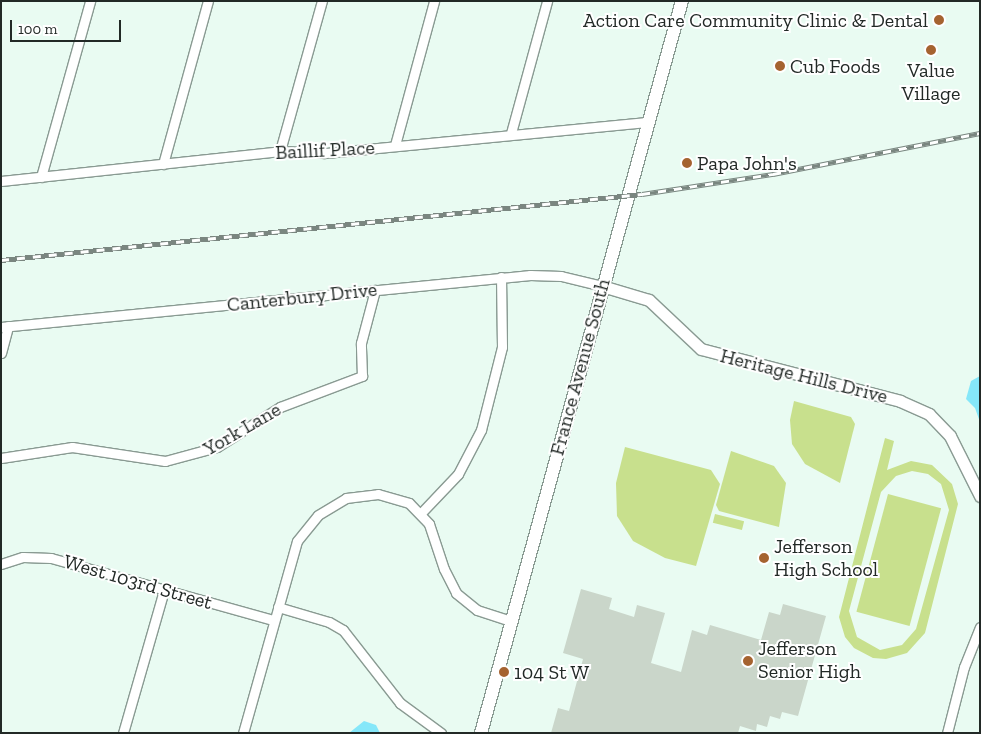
<!DOCTYPE html>
<html>
<head>
<meta charset="utf-8">
<style>
	body { margin:0 }
	#map { position:relative; width:981px; height:734px; overflow:hidden; background:#e9fbf2; font-family:"Zilla Slab",serif }
	div>[style] { position:absolute }
	.green>* { inset:0; background:#c8e08d; transform-origin:0 0 }
	.water>* { inset:0; background:#85e7f9 }
	.building>* { inset:0; background:#cad6ca }
	.roads { filter:drop-shadow(1px 0 #899a92) drop-shadow(-1px 0 #899a92) drop-shadow(0 1px #899a92) drop-shadow(0 -1px #899a92) }
	.minor>* { height:9px; margin:-4.5px; padding:0 4.5px; transform-origin:4.5px; border-radius:4.5px; background:#fff }
	.tertiary>* { height:11px; margin:-5.5px; padding:0 5.5px; transform-origin:5.5px; border-radius:5.5px; background:#fff }
	.secondary>* { height:12px; margin:-6px; padding:0 6px; transform-origin:6px; border-radius:6px; background:#fff }
	.rail>* { height:4.5px; margin-top:-2.25px; transform-origin:0; background:repeating-linear-gradient(90deg,#fff 0 8px,#7a8680 0 16px); box-sizing:border-box; border-block:1px solid #7a8680 }
	.dots>* { width:14px; height:14px; translate:-50% -50%; box-sizing:border-box; border:2px solid #fff; border-radius:50% }
	span { translate:-50% -50%; white-space:nowrap; text-align:center; line-height:1.15; -webkit-text-stroke:4px #fff; paint-order:stroke }
	.poi-label { font-size:20px; color:#222926 }
	.right { translate:-100% -50%; text-align:right }
	.left { translate:0 -50%; text-align:left }
	.street-label { font-size:20px; color:#222926 }
	.frame { position:absolute; inset:0; border:2px solid #222926; pointer-events:none }
	.scale { position:absolute; left:10px; top:20px; width:111px; height:22px; box-sizing:border-box; border:2px solid #222926; border-top:0; padding-left:6px; font-size:15px; line-height:18px; white-space:nowrap; color:#222926; -webkit-text-stroke:4px #fff; paint-order:stroke }
</style>
</head>
<body>
<div id="map">
	<div class="green">
		<i style="clip-path:polygon(794px 401px,851px 417px,855px 424px,840px 483px,805px 464px,792px 444px,790px 420px)"></i>
		<i style="clip-path:polygon(evenodd,885px 438px,894px 441px,887px 470px,911px 461px,932px 465px,952px 484px,958px 504px,925px 633px,907px 653px,886px 659px,873px 658px,854px 648px,845px 637px,839px 617px,885px 438px,912px 471px,928px 474px,941px 484px,949px 510px,916px 629px,902px 645px,880px 650px,857px 637px,849px 611px,881px 492px,896px 476px,912px 471px)"></i>
		<i style="clip-path:polygon(625px 447px,711px 470px,720px 484px,696px 566px,665px 558px,633px 541px,617px 516px,616px 483px)"></i>
		<i style="clip-path:polygon(731px 451px,774px 466px,786px 483px,779px 527px,719px 511px,716px 505px)"></i>
		<i style="left:888px;top:494px;width:55px;height:122px;rotate:15deg"></i>
		<i style="left:715px;top:514px;width:30px;height:9px;rotate:14deg"></i>
	</div>
	<div class="water">
		<i style="clip-path:polygon(980px 376px,980px 422px,975px 408px,966px 399px,971px 381px)"></i>
		<i style="clip-path:polygon(364px 721px,376px 725px,380px 733px,349px 733px)"></i>
	</div>
	<div class="building">
		<i style="clip-path:polygon(581px 589px,612px 598px,609px 609px,634px 617px,637px 605px,665px 613px,651px 663px,681px 672px,692px 630px,707px 635px,710px 625px,761px 640px,769px 612px,780px 615px,783px 604px,826px 616px,798px 716px,782px 712px,780px 719px,770px 716px,767px 727px,757px 724px,756px 731px,740px 726px,738px 733px,551px 733px,558px 708px,569px 711px,583px 659px,563px 653px)"></i>
	</div>
	<div class="roads">
		<div class="minor">
			<i style="left:511px;top:133px;width:137px;rotate:-74.7deg"></i>
			<i style="left:395px;top:145px;width:149px;rotate:-74.8deg"></i>
			<i style="left:280px;top:151px;width:156px;rotate:-74.4deg"></i>
			<i style="left:163px;top:164px;width:169px;rotate:-74.6deg"></i>
			<i style="left:41px;top:177px;width:183px;rotate:-74.4deg"></i>
			<i style="left:1px;top:181px;width:281px;rotate:-6.1deg"></i>
			<i style="left:280px;top:151px;width:45px;rotate:2.5deg"></i>
			<i style="left:325px;top:153px;width:324px;rotate:-5.5deg"></i>
			<i style="left:1px;top:327px;width:532px;rotate:-5.61deg"></i>
			<i style="left:530px;top:275px;width:31px;rotate:2deg"></i>
			<i style="left:561px;top:276px;width:42px;rotate:13.7deg"></i>
			<i style="left:1px;top:353px;width:28px;rotate:-75deg"></i>
			<i style="left:1px;top:458px;width:72px;rotate:-8.8deg"></i>
			<i style="left:72px;top:447px;width:94px;rotate:8.6deg"></i>
			<i style="left:165px;top:461px;width:54px;rotate:-15.1deg"></i>
			<i style="left:217px;top:447px;width:75px;rotate:-32.4deg"></i>
			<i style="left:280px;top:407px;width:88px;rotate:-20.7deg"></i>
			<i style="left:362px;top:376px;width:33px;rotate:-92deg"></i>
			<i style="left:361px;top:343px;width:55px;rotate:-75.2deg"></i>
			<i style="left:421px;top:513px;width:54px;rotate:-46.5deg"></i>
			<i style="left:458px;top:474px;width:50px;rotate:-62.4deg"></i>
			<i style="left:481px;top:430px;width:86px;rotate:-75.8deg"></i>
			<i style="left:502px;top:347px;width:70px;rotate:-90.8deg"></i>
			<i style="left:1px;top:564px;width:23px;rotate:-18deg"></i>
			<i style="left:23px;top:557px;width:28px;rotate:2deg"></i>
			<i style="left:51px;top:558px;width:230px;rotate:15.6deg"></i>
			<i style="left:278px;top:607px;width:53px;rotate:16.4deg"></i>
			<i style="left:329px;top:622px;width:16px;rotate:30deg"></i>
			<i style="left:343px;top:630px;width:93px;rotate:52deg"></i>
			<i style="left:400px;top:703px;width:51px;rotate:36.2deg"></i>
			<i style="left:123px;top:733px;width:149px;rotate:-74deg"></i>
			<i style="left:243px;top:733px;width:199px;rotate:-74.3deg"></i>
			<i style="left:297px;top:541px;width:33px;rotate:-51deg"></i>
			<i style="left:318px;top:515px;width:33px;rotate:-31deg"></i>
			<i style="left:346px;top:498px;width:32px;rotate:-7deg"></i>
			<i style="left:378px;top:494px;width:32px;rotate:16deg"></i>
			<i style="left:409px;top:503px;width:29px;rotate:46deg"></i>
			<i style="left:429px;top:524px;width:47px;rotate:71.6deg"></i>
			<i style="left:444px;top:569px;width:27px;rotate:63deg"></i>
			<i style="left:456px;top:593px;width:27px;rotate:39deg"></i>
			<i style="left:477px;top:610px;width:36px;rotate:18deg"></i>
			<i style="left:947px;top:733px;width:68px;rotate:-75.6deg"></i>
			<i style="left:964px;top:667px;width:43px;rotate:-68.2deg"></i>
		</div>
		<div class="tertiary">
			<i style="left:602px;top:286px;width:49px;rotate:16.6deg"></i>
			<i style="left:649px;top:300px;width:71px;rotate:43.3deg"></i>
			<i style="left:701px;top:349px;width:206px;rotate:14.6deg"></i>
			<i style="left:900px;top:401px;width:32px;rotate:24deg"></i>
			<i style="left:929px;top:414px;width:30px;rotate:46deg"></i>
			<i style="left:950px;top:436px;width:67px;rotate:63.4deg"></i>
		</div>
		<div class="secondary">
			<i style="left:481px;top:733px;width:759px;rotate:-74.65deg"></i>
		</div>
	</div>
	<div class="rail">
		<i style="left:1px;top:260px;width:644px;rotate:-5.88deg"></i>
		<i style="left:642px;top:194px;width:133px;rotate:-8.7deg"></i>
		<i style="left:773px;top:174px;width:211px;rotate:-11.2deg"></i>
	</div>
	<div class="dots">
		<i style="left:939px;top:20px;background:#a56330"></i>
		<i style="left:931px;top:50px;background:#a56330"></i>
		<i style="left:780px;top:66px;background:#a56330"></i>
		<i style="left:687px;top:163px;background:#a56330"></i>
		<i style="left:764px;top:558px;background:#a56330"></i>
		<i style="left:748px;top:661px;background:#a56330"></i>
		<i style="left:504px;top:672px;background:#a56330"></i>
	</div>
	<div class="poi-label">
		<span class="right" style="left:928px;top:20px">Action Care Community Clinic &amp; Dental</span>
		<span class="left" style="left:790px;top:66px">Cub Foods</span>
		<span style="left:931px;top:82px">Value<br>Village</span>
		<span class="left" style="left:697px;top:163px">Papa John's</span>
		<span class="left" style="left:774px;top:558px">Jefferson<br>High School</span>
		<span class="left" style="left:758px;top:660px">Jefferson<br>Senior High</span>
		<span class="left" style="left:514px;top:672px">104 St W</span>
	</div>
	<div class="street-label">
		<span style="left:325px;top:150px;rotate:-3deg">Baillif Place</span>
		<span style="left:302px;top:297px;rotate:-6deg">Canterbury Drive</span>
		<span style="left:580px;top:367px;rotate:-75deg">France Avenue South</span>
		<span style="left:804px;top:376px;rotate:14deg">Heritage Hills Drive</span>
		<span style="left:242px;top:429px;rotate:-30deg">York Lane</span>
		<span style="left:138px;top:582px;rotate:16deg">West 103rd Street</span>
	</div>
	<div class="frame"></div>
	<div class="scale">100 m</div>
</div>
</body>
</html>
